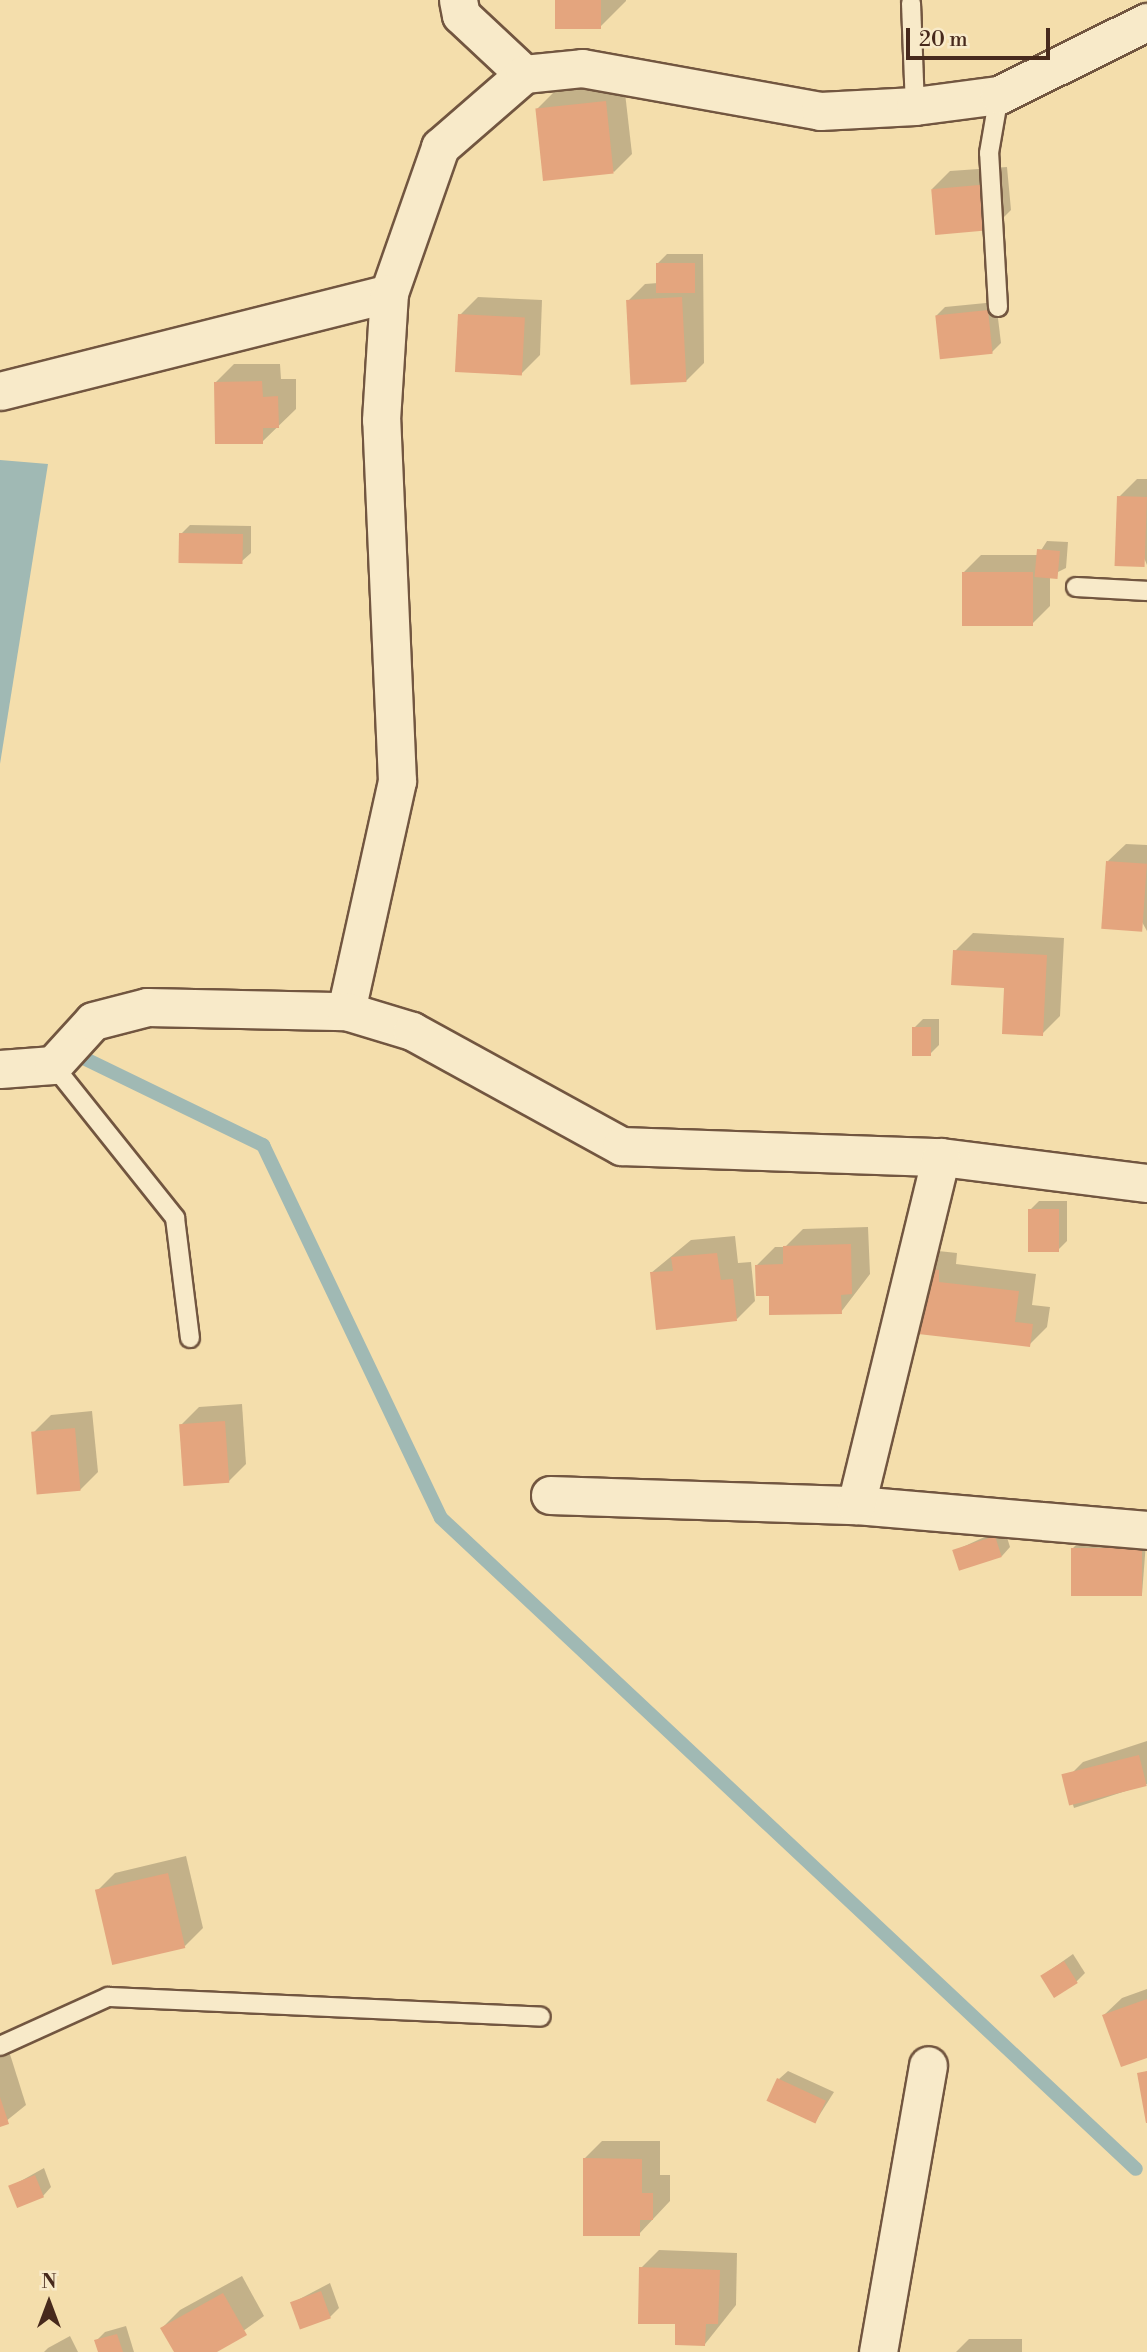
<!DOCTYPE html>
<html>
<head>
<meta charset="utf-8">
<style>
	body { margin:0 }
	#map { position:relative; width:1147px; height:2352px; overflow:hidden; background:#f4deac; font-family:"Libre Bodoni",serif }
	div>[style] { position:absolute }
	.water>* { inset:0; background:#a0b9b4 }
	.shadow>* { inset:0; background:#0003 }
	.stream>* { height:14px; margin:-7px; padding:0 7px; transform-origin:7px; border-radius:7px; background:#a0b9b4 }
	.building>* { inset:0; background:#e4a57e; transform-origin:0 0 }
	.roads { filter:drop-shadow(2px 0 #725640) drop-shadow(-2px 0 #725640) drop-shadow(0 2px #725640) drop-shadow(0 -2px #725640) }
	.lane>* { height:18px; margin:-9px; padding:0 9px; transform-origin:9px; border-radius:9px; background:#f8eac9 }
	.street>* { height:37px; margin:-18.5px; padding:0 18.5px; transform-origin:18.5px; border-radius:18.5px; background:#f8eac9 }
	span { translate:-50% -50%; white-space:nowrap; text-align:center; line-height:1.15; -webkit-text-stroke:5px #f8eac9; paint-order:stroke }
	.north { position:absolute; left:14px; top:2268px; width:70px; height:70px; -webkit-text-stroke:5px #f8eac9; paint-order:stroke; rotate:0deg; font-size:19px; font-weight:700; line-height:28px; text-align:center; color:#47291c }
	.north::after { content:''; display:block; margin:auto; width:24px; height:32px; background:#47291c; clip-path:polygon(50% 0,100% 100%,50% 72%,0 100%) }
	.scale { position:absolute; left:906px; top:28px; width:144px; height:32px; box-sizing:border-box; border:4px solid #47291c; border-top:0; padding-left:9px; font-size:21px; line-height:24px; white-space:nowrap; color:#47291c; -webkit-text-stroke:5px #f8eac9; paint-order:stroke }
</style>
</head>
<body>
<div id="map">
	<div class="water">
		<i style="clip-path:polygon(0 460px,48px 464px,0 764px)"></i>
	</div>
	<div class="shadow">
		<i style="clip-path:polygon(556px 0,626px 0,626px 1px,600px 27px)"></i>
		<i style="clip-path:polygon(624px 84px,632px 154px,614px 172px,536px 110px,554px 92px)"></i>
		<i style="clip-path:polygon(1007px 167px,1011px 210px,993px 228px,932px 189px,950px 171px)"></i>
		<i style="clip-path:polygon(667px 254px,703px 254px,704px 363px,686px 381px,627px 302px,645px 284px,658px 283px,658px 263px)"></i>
		<i style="clip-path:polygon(478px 297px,542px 300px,540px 355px,522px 373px,460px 315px)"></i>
		<i style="clip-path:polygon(996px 302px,1001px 343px,992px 352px,936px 316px,945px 307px)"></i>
		<i style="clip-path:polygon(234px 364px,280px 364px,281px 379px,296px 379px,296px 409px,262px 442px,216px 382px)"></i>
		<i style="clip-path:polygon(1137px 479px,1147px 479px,1147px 565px,1119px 497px)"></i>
		<i style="clip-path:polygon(190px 525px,251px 526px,251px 553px,242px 561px,181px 534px)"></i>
		<i style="clip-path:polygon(1047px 541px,1068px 542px,1066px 568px,1050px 576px,1050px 606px,1032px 624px,963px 573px,981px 555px,1038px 555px)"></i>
		<i style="clip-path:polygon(1126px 844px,1147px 845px,1147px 931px,1108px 861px)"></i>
		<i style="clip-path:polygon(973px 933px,1064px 938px,1060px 1016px,1042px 1034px,1006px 986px,955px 951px)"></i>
		<i style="clip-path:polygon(923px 1019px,939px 1019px,939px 1045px,930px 1054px,914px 1028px)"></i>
		<i style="clip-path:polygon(1039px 1201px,1067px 1201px,1067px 1241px,1058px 1250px,1030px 1210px)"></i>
		<i style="clip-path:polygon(868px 1227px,870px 1274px,841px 1312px,770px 1294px,757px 1265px,775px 1247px,785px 1247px,803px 1229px)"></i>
		<i style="clip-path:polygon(735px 1236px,738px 1263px,751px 1262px,755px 1301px,737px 1319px,651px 1273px,691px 1240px)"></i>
		<i style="clip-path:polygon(929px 1250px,957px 1253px,956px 1264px,1036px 1274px,1032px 1305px,1050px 1307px,1047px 1327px,1029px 1345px,911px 1268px)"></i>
		<i style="clip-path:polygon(242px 1404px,246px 1464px,228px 1482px,181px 1425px,199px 1407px)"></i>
		<i style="clip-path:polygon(92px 1411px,98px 1472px,80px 1490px,33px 1433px,51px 1415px)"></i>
		<i style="clip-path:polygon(1004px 1528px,1010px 1547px,1002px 1556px,954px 1551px)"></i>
		<i style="clip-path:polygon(1091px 1530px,1147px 1530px,1142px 1594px,1073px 1548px)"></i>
		<i style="clip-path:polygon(1147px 1741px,1147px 1784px,1074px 1808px,1065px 1780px,1083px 1762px)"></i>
		<i style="clip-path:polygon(186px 1856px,203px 1928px,185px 1946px,97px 1891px,115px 1873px)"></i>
		<i style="clip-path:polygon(1073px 1954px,1085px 1973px,1076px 1982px,1042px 1976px)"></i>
		<i style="clip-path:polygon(1147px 1989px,1147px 2056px,1104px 2015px,1122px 1998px)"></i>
		<i style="clip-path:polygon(8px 2048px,26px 2105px,0 2126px,0 2051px)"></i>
		<i style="clip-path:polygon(788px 2071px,834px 2092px,815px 2122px,779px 2079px)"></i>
		<i style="clip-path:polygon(602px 2141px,660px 2141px,660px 2175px,670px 2175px,670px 2201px,639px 2234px,584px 2159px)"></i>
		<i style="clip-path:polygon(44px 2168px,51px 2187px,43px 2196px,10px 2187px)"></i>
		<i style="clip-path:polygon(659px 2250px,737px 2253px,736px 2305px,705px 2344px,641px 2268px)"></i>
		<i style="clip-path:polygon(242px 2276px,264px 2316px,214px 2352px,176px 2352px,162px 2328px,180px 2310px)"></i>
		<i style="clip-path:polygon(330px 2283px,339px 2308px,330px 2317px,292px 2303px)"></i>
		<i style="clip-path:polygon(126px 2326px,134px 2352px,100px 2352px,96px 2341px,105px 2332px)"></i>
		<i style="clip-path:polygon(70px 2336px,78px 2352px,44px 2352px,48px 2348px)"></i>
		<i style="clip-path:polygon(969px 2339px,1022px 2339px,1022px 2352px,956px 2352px)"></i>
	</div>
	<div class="stream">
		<i style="left:69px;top:1051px;width:216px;rotate:25.9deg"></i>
		<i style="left:263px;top:1145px;width:413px;rotate:64.5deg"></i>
		<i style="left:441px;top:1518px;width:952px;rotate:43.13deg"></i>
	</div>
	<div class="building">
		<i style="left:555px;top:0;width:46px;height:29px"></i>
		<i style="left:606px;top:101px;width:73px;height:71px;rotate:84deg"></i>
		<i style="left:990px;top:184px;width:46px;height:59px;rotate:85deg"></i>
		<i style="left:656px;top:263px;width:39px;height:30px"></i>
		<i style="left:682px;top:297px;width:85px;height:56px;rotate:87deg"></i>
		<i style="left:988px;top:310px;width:44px;height:53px;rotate:84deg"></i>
		<i style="left:458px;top:314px;width:67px;height:58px;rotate:3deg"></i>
		<i style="clip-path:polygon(262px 381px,263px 397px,278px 396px,279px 428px,263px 428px,263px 444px,215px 444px,214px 382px)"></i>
		<i style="left:1117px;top:496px;width:30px;height:70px;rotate:2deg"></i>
		<i style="left:179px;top:533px;width:64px;height:30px;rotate:1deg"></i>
		<i style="left:1037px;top:549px;width:23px;height:28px;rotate:5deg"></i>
		<i style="left:962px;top:572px;width:71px;height:54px"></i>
		<i style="left:1106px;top:861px;width:41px;height:68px;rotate:4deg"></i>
		<i style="clip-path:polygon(953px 950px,1047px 955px,1043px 1036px,1002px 1034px,1004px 988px,951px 985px)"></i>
		<i style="left:912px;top:1027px;width:19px;height:29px"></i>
		<i style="left:1028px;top:1209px;width:31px;height:43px"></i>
		<i style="clip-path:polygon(851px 1244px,852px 1294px,841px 1295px,842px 1314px,769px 1315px,769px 1296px,756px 1296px,755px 1265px,783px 1264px,783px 1246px)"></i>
		<i style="clip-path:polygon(717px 1253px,721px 1280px,733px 1279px,737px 1321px,656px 1330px,650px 1272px,673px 1271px,671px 1257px)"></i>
		<i style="clip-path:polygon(909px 1267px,939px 1270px,939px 1282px,1019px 1291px,1015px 1322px,1033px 1324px,1030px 1347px,901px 1332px)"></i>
		<i style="left:225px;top:1421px;width:62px;height:46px;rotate:86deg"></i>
		<i style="left:75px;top:1428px;width:63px;height:44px;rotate:85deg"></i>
		<i style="left:995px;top:1536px;width:22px;height:45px;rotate:72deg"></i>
		<i style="left:1071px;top:1548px;width:71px;height:48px"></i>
		<i style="left:1139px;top:1755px;width:32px;height:80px;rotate:76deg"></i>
		<i style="left:168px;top:1873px;width:77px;height:75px;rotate:77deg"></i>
		<i style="left:1064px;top:1961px;width:26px;height:28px;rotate:58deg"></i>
		<i style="clip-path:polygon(1147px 1999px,1147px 2058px,1121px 2067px,1102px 2015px)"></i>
		<i style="clip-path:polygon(1147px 2071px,1147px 2123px,1146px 2123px,1137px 2073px)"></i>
		<i style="left:777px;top:2078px;width:54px;height:25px;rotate:25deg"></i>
		<i style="clip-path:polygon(0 2097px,9px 2124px,0 2127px)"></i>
		<i style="clip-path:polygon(583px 2158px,642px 2159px,642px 2193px,653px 2193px,653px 2220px,640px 2220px,640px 2236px,583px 2236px)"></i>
		<i style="left:35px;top:2175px;width:24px;height:29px;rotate:68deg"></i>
		<i style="clip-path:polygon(639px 2267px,720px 2270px,718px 2324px,706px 2324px,705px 2346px,675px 2345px,675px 2324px,638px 2324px)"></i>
		<i style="left:321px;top:2291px;width:29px;height:33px;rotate:70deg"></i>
		<i style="clip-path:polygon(223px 2293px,247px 2335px,217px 2352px,174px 2352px,160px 2328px)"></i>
		<i style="clip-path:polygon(117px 2334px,123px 2352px,98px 2352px,94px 2340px)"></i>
	</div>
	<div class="roads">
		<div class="lane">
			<i style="left:911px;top:3px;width:103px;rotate:87.8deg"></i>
			<i style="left:998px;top:307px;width:154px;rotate:-93.3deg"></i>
			<i style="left:989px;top:153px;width:59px;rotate:-80.2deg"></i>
			<i style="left:1076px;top:587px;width:71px;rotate:3.2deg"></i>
			<i style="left:53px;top:1065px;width:196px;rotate:51.4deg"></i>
			<i style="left:175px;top:1218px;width:121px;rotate:82.9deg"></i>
			<i style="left:0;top:2046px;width:119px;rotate:-24.4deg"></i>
			<i style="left:108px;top:1997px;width:433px;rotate:2.6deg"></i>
		</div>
		<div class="street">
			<i style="left:458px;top:0;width:15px;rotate:79deg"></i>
			<i style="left:461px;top:15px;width:86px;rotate:43.1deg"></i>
			<i style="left:0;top:391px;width:401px;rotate:-14.1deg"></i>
			<i style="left:389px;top:293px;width:155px;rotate:-70.7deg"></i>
			<i style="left:440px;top:147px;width:111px;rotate:-41deg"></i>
			<i style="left:524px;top:74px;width:58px;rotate:-5.9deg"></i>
			<i style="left:582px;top:68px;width:242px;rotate:10.2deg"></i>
			<i style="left:820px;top:111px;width:95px;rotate:-3deg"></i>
			<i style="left:915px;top:106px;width:85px;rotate:-7.5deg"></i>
			<i style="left:999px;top:95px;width:165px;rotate:-26.3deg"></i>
			<i style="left:346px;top:1011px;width:236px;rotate:-77.5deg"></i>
			<i style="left:397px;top:781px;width:361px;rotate:-92.5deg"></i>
			<i style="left:381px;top:420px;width:127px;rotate:-86.4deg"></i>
			<i style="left:0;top:1069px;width:53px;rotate:-4.3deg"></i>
			<i style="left:53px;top:1065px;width:59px;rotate:-47.7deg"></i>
			<i style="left:93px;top:1021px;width:56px;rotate:-14.5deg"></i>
			<i style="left:147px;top:1007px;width:199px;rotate:1.2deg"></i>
			<i style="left:346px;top:1011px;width:69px;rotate:16.9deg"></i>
			<i style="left:412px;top:1031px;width:239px;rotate:28.8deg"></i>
			<i style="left:621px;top:1146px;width:320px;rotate:2deg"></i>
			<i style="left:941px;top:1157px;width:208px;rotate:7.2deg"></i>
			<i style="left:550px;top:1495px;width:306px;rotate:1.9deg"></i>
			<i style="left:856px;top:1505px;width:292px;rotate:4.9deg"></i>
			<i style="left:856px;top:1505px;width:358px;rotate:-76.3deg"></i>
			<i style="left:878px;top:2352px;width:291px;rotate:-80.1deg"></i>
		</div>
	</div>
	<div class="north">N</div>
	<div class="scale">20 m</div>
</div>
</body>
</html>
